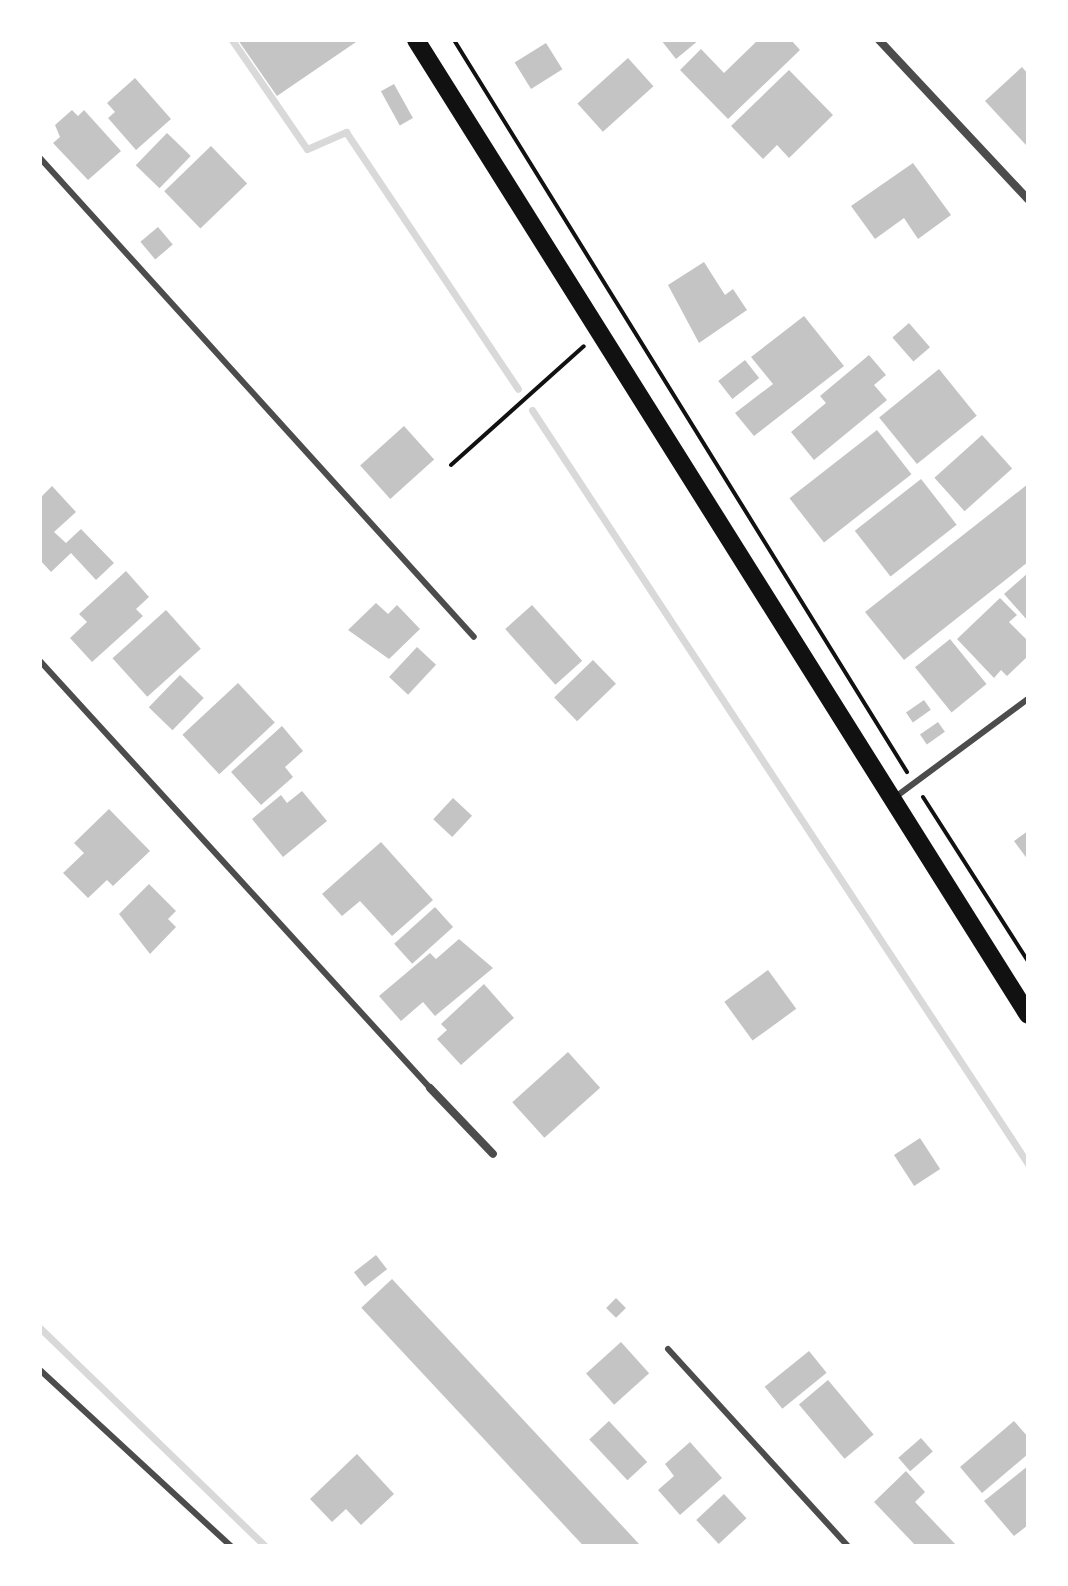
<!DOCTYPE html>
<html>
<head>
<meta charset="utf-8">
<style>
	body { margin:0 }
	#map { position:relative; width:1068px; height:1586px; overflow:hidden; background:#fff; font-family:"PT Serif",serif }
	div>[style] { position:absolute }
	.stream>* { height:7px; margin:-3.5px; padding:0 3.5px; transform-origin:3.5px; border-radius:3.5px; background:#d9d9d9 }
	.building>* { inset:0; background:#c4c4c4; transform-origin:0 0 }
	.path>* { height:4px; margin:-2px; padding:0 2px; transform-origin:2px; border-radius:2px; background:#111 }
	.service>* { height:6px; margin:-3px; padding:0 3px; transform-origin:3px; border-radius:3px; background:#4c4c4c }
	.minor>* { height:8px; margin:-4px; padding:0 4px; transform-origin:4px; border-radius:4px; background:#4c4c4c }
	.primary>* { height:18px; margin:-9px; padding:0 9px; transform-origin:9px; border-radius:9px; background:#111 }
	span { translate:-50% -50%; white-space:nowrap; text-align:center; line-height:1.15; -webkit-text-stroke:8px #fff; paint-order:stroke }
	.frame { position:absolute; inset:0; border:42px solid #fff; pointer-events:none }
</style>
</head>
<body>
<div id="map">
	<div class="stream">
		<i style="left:232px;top:40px;width:132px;rotate:55.5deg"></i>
		<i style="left:307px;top:149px;width:43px;rotate:-23.6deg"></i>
		<i style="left:346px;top:132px;width:309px;rotate:56.2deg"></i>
		<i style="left:532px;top:410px;width:903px;rotate:56.66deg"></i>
		<i style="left:40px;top:1328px;width:313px;rotate:44.1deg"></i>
	</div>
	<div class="building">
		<i style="clip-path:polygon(238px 40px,354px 40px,356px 42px,277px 96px)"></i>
		<i style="clip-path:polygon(661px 40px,699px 40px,676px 59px)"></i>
		<i style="clip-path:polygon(758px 40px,791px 40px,800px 50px,728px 119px,680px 70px,701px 49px,724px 73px)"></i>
		<i style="left:546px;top:43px;width:31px;height:37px;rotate:58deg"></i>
		<i style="left:628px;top:58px;width:38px;height:68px;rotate:48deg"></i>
		<i style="clip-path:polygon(1022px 67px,1028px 74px,1026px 145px,985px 101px)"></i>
		<i style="clip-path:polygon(789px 70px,833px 115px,789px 158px,777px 145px,763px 159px,731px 126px)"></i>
		<i style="clip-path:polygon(135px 78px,171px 119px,136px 150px,108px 118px,115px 112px,107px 103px)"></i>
		<i style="left:394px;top:84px;width:39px;height:15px;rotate:61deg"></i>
		<i style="clip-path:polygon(72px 110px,78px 116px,84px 110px,121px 151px,88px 180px,53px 143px,60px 137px,55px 125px)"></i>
		<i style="left:167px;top:133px;width:33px;height:45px;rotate:44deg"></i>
		<i style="left:211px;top:146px;width:52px;height:65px;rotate:46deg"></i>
		<i style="clip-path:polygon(913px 163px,951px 215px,918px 239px,904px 218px,875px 239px,851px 206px)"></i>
		<i style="left:158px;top:227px;width:23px;height:23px;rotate:50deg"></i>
		<i style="clip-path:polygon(704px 262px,725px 295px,733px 289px,747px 310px,699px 343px,668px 285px)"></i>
		<i style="clip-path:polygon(804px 316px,844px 366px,754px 436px,735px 413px,773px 384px,751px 357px)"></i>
		<i style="left:909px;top:323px;width:32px;height:22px;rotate:49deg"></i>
		<i style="clip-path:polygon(869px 355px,886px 375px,874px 385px,887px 400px,814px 460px,791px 432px,826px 403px,820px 396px)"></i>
		<i style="left:745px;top:360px;width:23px;height:34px;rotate:52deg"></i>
		<i style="left:939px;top:369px;width:60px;height:77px;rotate:51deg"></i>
		<i style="left:404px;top:426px;width:45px;height:59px;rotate:48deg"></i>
		<i style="left:877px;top:430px;width:56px;height:111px;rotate:52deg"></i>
		<i style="left:982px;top:435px;width:45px;height:64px;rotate:48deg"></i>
		<i style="left:921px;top:479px;width:58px;height:84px;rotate:52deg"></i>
		<i style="clip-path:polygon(1028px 484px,1028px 562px,904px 660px,865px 612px)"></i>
		<i style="clip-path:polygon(52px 486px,76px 512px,54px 532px,66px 543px,81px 529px,114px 563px,96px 580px,71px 553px,51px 572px,40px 560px,40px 498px)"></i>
		<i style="clip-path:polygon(126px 571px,149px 597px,136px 609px,143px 616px,92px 662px,70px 638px,87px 622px,79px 614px)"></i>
		<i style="clip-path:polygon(1028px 573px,1028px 621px,1004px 594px)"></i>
		<i style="clip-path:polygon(1000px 598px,1017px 615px,1009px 622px,1028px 641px,1028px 656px,1007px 676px,1001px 670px,994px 678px,957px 639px)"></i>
		<i style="clip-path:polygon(376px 603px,388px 614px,397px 605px,420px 629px,389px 659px,348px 630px)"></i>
		<i style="left:532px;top:605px;width:75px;height:36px;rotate:48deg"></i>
		<i style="left:166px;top:610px;width:52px;height:72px;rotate:48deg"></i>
		<i style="left:950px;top:639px;width:58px;height:45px;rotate:51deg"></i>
		<i style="left:417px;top:647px;width:26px;height:41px;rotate:43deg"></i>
		<i style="left:593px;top:660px;width:33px;height:54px;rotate:46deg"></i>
		<i style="left:180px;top:675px;width:33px;height:45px;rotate:44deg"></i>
		<i style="left:238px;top:683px;width:54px;height:76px;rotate:47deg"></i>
		<i style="left:924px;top:700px;width:12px;height:22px;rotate:55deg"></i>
		<i style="left:938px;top:722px;width:12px;height:22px;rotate:55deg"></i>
		<i style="clip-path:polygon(282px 726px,303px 751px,285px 767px,293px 777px,261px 805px,231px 772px)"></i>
		<i style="clip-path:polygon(302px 791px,327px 821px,283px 857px,252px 819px,281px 795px,287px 803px)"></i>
		<i style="left:453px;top:798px;width:26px;height:29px;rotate:43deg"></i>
		<i style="clip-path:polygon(109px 809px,150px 851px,113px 886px,107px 880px,88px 898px,63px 873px,84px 853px,74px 843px)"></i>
		<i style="clip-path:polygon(1028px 831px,1028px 860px,1014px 841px)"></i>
		<i style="clip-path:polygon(381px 842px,433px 900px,392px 936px,360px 901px,342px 916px,322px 894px)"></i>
		<i style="clip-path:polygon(149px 884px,176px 911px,168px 919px,176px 927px,150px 954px,119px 914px)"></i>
		<i style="left:435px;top:907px;width:27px;height:55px;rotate:48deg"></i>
		<i style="clip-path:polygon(459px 939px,493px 968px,435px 1016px,423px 1002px,401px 1021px,379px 996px,430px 953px,436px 959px)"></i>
		<i style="left:768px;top:970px;width:48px;height:54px;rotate:54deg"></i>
		<i style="clip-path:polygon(484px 984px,514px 1018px,461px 1065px,437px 1039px,447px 1030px,441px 1024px)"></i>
		<i style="left:568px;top:1052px;width:48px;height:75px;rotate:48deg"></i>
		<i style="left:920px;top:1138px;width:37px;height:31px;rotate:57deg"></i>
		<i style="left:376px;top:1255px;width:18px;height:28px;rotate:52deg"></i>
		<i style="left:392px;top:1279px;width:365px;height:42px;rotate:47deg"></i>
		<i style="left:616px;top:1298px;width:14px;height:14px;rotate:45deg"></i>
		<i style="left:621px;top:1342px;width:42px;height:47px;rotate:48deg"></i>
		<i style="left:809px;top:1351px;width:28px;height:57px;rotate:51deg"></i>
		<i style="left:828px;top:1380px;width:71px;height:38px;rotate:50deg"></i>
		<i style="left:609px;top:1421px;width:56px;height:27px;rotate:47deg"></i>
		<i style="clip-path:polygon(1014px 1421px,1028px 1437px,1028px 1454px,982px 1493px,960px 1467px)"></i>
		<i style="left:921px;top:1438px;width:18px;height:30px;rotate:49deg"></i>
		<i style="clip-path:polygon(690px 1442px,722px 1478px,680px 1515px,658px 1490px,674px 1476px,665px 1464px)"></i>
		<i style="clip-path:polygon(357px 1454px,394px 1494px,361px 1525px,346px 1509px,332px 1522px,310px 1499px)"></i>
		<i style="clip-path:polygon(1028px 1466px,1028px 1525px,1014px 1536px,984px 1501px)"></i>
		<i style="clip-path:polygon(906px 1471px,925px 1492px,915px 1502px,957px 1546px,916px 1546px,874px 1502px)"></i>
		<i style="left:724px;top:1494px;width:33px;height:38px;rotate:47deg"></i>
	</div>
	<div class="path">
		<i style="left:454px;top:40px;width:861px;rotate:58.25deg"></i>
		<i style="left:451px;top:465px;width:178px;rotate:-41.8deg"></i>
		<i style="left:923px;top:797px;width:195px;rotate:57.4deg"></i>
	</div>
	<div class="service">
		<i style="left:40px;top:158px;width:646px;rotate:47.82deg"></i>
		<i style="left:40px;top:661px;width:578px;rotate:47.59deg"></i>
		<i style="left:894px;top:798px;width:167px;rotate:-36.5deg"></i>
		<i style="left:668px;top:1349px;width:267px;rotate:47.6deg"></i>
		<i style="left:40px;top:1370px;width:260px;rotate:42.7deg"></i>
	</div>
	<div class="minor">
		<i style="left:879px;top:40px;width:218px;rotate:46.9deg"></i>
		<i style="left:430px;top:1088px;width:91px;rotate:46.3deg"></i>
	</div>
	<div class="primary">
		<i style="left:416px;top:40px;width:1151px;rotate:57.88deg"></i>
	</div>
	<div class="frame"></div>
</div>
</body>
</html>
